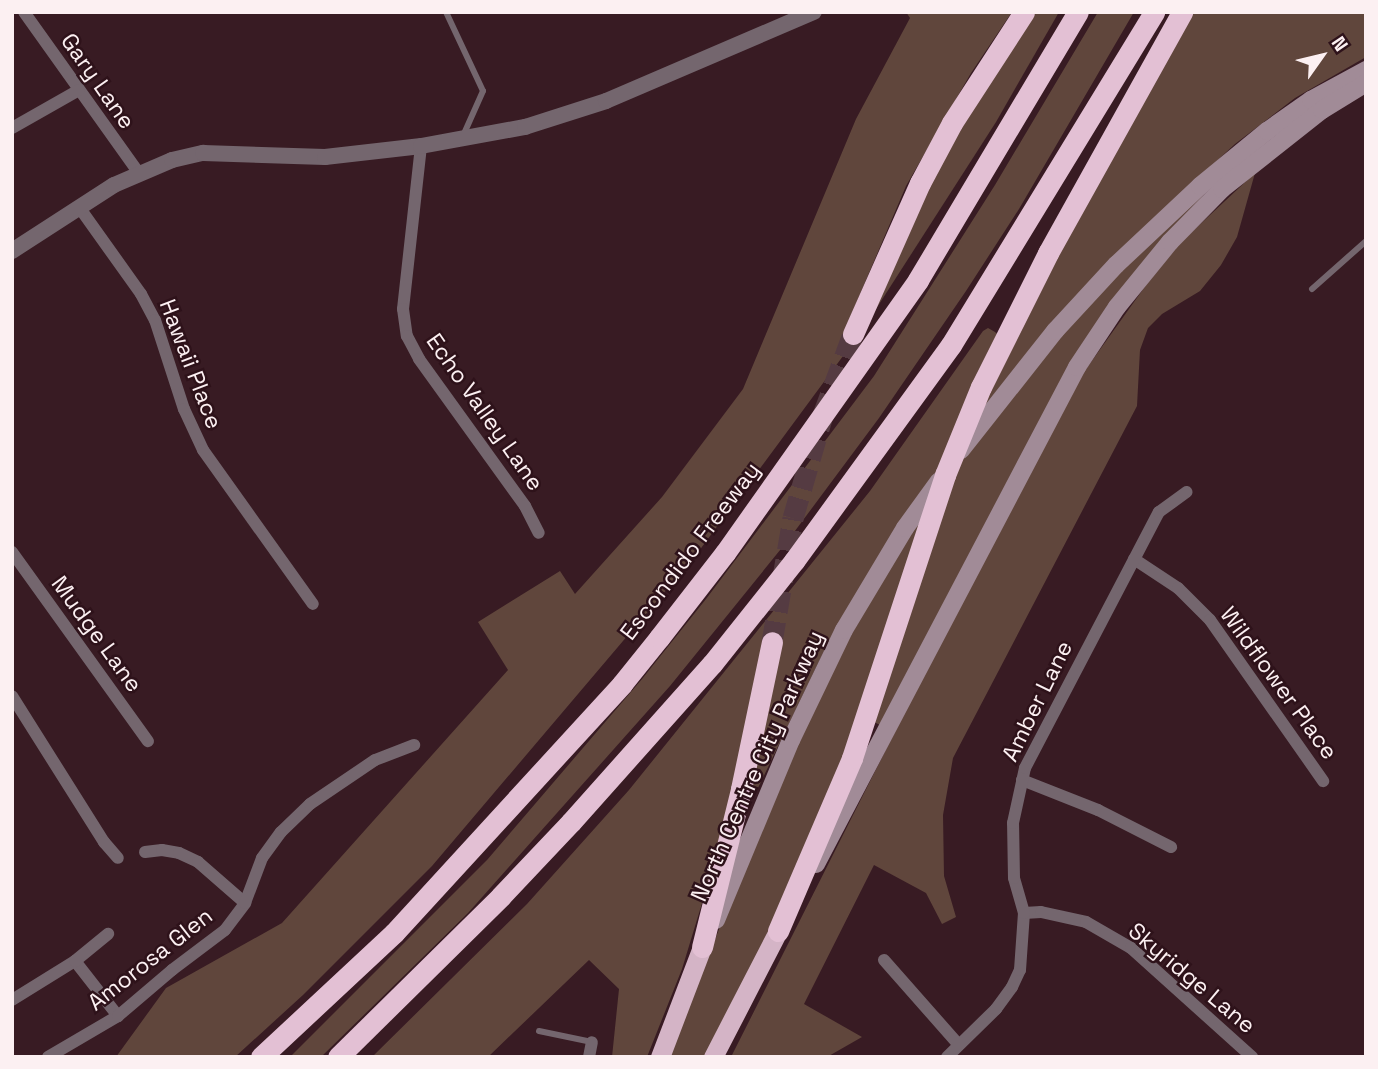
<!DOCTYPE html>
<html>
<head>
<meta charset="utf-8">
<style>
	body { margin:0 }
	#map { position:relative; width:1378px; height:1069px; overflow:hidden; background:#381b23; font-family:"Space Grotesk",sans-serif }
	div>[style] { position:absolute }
	.green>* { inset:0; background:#60463c }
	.motorway-tunnel>* { height:21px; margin-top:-10.5px; transform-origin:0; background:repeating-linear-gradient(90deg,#553b42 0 21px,transparent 0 31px) }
	.service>* { height:6px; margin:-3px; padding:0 3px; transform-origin:3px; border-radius:3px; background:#74666e }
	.minor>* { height:12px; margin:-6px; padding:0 6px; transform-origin:6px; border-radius:6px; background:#74666e }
	.tertiary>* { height:16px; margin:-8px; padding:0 8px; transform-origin:8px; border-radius:8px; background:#74666e }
	.secondary>* { height:18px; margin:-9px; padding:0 9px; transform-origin:9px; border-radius:9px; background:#a18b97 }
	.trunk>* { height:19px; margin:-9.5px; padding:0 9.5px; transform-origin:9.5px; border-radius:9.5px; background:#d4b4c6 }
	.motorway>* { height:21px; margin:-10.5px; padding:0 10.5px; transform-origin:10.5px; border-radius:10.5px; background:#e3c0d4 }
	span { translate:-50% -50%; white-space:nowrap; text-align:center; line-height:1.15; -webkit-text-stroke:5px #2e121a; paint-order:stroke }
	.street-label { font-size:23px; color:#fcf0f2 }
	.frame { position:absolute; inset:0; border:14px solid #fcf0f2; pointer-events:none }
	.north { position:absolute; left:1287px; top:21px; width:70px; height:70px; -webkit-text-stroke:5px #2e121a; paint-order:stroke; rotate:56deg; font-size:19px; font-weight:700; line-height:28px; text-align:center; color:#fcf0f2 }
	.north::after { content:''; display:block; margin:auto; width:24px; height:32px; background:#fcf0f2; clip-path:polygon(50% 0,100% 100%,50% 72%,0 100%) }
</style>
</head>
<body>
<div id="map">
	<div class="green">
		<i style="clip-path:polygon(906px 12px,1012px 12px,971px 73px,906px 186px,846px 327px,860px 333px,696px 555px,432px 866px,303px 995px,235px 1057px,116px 1057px,166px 988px,282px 923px,508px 670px,478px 622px,560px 571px,575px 594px,662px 497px,743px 389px,856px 119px,910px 18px)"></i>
		<i style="clip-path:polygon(1030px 12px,1059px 12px,996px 122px,867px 323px,926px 183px)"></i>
		<i style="clip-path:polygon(1098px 12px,1134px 12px,1019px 209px,966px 291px,879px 418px,789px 539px,670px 686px,468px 913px,321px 1057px,290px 1057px,487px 860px,642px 679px,706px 599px,874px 376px,995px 185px)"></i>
		<i style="clip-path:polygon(1189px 12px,1366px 12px,1366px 57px,1295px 98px,1235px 144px,1125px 246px,853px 600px,825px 649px,757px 790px,752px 791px,751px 786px,724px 831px,682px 969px,647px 1057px,612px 1057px,619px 989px,589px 960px,488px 1057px,372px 1057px,527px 904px,629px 790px,870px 491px,983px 331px,988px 328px,995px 332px,1010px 346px)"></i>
		<i style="clip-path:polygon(1255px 173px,1237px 237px,1221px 265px,1200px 291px,1162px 314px,1148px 328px,1140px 350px,1137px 406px,953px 758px,943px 815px,944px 876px,956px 917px,942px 924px,926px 893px,874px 865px,804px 1004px,862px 1037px,827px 1057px,731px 1057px,914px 694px,1076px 383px,1149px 281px,1181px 242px)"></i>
		<i style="clip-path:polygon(1210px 185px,1194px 209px,1143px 262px,880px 725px,862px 716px,765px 940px,705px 1057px,670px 1057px,739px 877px,826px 679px,896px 556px,986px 423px,1095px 295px)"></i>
	</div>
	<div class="motorway-tunnel">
		<i style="left:772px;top:642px;width:126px;rotate:-80.4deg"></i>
		<i style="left:793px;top:518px;width:107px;rotate:-73.8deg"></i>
		<i style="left:823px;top:415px;width:86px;rotate:-69.7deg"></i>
	</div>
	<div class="service">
		<i style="left:446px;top:12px;width:87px;rotate:64.9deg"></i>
		<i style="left:483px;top:91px;width:49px;rotate:114deg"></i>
		<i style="left:1312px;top:289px;width:72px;rotate:-41.6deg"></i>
		<i style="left:539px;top:1031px;width:54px;rotate:11.7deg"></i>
	</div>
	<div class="minor">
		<i style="left:24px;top:12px;width:198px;rotate:54.5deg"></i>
		<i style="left:12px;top:128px;width:77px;rotate:-29.6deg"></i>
		<i style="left:421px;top:146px;width:164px;rotate:96.3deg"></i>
		<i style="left:403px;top:309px;width:27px;rotate:82deg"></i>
		<i style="left:407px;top:336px;width:26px;rotate:62deg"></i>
		<i style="left:419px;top:359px;width:181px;rotate:54.2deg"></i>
		<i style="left:525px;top:506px;width:30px;rotate:63deg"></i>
		<i style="left:79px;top:207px;width:107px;rotate:54.5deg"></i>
		<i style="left:141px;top:294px;width:30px;rotate:62deg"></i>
		<i style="left:155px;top:320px;width:94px;rotate:72deg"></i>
		<i style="left:184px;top:409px;width:45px;rotate:65.1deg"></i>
		<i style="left:203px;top:450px;width:189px;rotate:54.5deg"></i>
		<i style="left:12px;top:552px;width:233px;rotate:54.3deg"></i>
		<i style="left:1134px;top:559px;width:53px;rotate:33.4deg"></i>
		<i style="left:1178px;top:588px;width:45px;rotate:45deg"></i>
		<i style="left:1210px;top:620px;width:197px;rotate:54.9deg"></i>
		<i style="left:12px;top:696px;width:173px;rotate:57.8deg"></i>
		<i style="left:104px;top:842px;width:21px;rotate:49deg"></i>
		<i style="left:1022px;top:780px;width:82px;rotate:21.5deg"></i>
		<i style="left:1098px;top:810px;width:82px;rotate:26.9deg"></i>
		<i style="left:145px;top:852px;width:17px;rotate:-7deg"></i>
		<i style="left:162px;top:850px;width:17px;rotate:10deg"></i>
		<i style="left:179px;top:853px;width:21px;rotate:25deg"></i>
		<i style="left:198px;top:862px;width:62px;rotate:41.1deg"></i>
		<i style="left:1024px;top:913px;width:17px;rotate:-3deg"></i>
		<i style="left:1041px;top:912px;width:46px;rotate:12.5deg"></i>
		<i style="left:1086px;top:922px;width:52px;rotate:30deg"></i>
		<i style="left:1131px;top:948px;width:163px;rotate:42deg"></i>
		<i style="left:884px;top:960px;width:113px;rotate:48.6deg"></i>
		<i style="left:75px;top:961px;width:70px;rotate:52deg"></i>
		<i style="left:12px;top:1000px;width:74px;rotate:-31.8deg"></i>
		<i style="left:75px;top:961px;width:43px;rotate:-39.3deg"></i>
		<i style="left:48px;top:1057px;width:81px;rotate:-30.4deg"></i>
		<i style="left:118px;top:1016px;width:71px;rotate:-40.4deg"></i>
		<i style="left:172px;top:970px;width:66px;rotate:-37deg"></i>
		<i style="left:225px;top:930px;width:34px;rotate:-53deg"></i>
		<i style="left:245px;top:903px;width:48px;rotate:-69.3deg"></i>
		<i style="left:262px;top:858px;width:32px;rotate:-54deg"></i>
		<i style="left:281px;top:832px;width:40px;rotate:-44deg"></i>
		<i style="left:310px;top:804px;width:78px;rotate:-34.1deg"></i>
		<i style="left:375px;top:760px;width:42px;rotate:-21deg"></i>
		<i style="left:589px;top:1057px;width:15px;rotate:-79deg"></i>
		<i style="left:947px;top:1057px;width:69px;rotate:-44.4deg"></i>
		<i style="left:996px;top:1009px;width:27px;rotate:-54deg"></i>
		<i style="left:1012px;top:987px;width:19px;rotate:-65deg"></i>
		<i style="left:1020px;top:970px;width:57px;rotate:-86deg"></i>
		<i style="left:1024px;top:913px;width:36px;rotate:-106deg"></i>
		<i style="left:1014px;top:878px;width:55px;rotate:-91deg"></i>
		<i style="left:1013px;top:823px;width:56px;rotate:-77.7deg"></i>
		<i style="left:1025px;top:768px;width:289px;rotate:-62.4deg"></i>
		<i style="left:1159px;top:512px;width:34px;rotate:-36deg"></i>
	</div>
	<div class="tertiary">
		<i style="left:12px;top:251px;width:121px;rotate:-32.9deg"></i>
		<i style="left:114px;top:185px;width:63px;rotate:-23.3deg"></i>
		<i style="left:172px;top:160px;width:32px;rotate:-13deg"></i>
		<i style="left:203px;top:153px;width:122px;rotate:1.9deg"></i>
		<i style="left:325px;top:157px;width:97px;rotate:-6.5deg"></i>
		<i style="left:421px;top:146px;width:106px;rotate:-10.4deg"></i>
		<i style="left:525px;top:127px;width:85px;rotate:-17.8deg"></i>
		<i style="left:606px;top:101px;width:226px;rotate:-23.2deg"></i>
	</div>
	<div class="secondary">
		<i style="left:961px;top:450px;width:152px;rotate:-51.7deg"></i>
		<i style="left:1055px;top:331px;width:90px;rotate:-47.3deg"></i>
		<i style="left:1116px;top:265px;width:115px;rotate:-43.2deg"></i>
		<i style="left:1200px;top:186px;width:87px;rotate:-39.4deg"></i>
		<i style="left:1267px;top:131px;width:54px;rotate:-35.2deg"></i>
		<i style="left:1311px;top:100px;width:63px;rotate:-28.6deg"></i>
		<i style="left:816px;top:864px;width:561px;rotate:-62.29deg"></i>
		<i style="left:1077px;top:367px;width:72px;rotate:-56.3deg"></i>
		<i style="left:1117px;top:307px;width:84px;rotate:-50.8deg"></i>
		<i style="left:1170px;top:242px;width:74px;rotate:-45.5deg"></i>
		<i style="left:1222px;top:189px;width:127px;rotate:-38.3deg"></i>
		<i style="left:1322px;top:110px;width:52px;rotate:-31.5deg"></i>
		<i style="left:716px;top:920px;width:195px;rotate:-67.4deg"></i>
		<i style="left:791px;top:740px;width:122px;rotate:-64.3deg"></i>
		<i style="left:844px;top:630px;width:119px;rotate:-59.1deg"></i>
		<i style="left:905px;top:528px;width:58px;rotate:-54.1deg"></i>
	</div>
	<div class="trunk">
		<i style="left:660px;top:1057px;width:118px;rotate:-69.1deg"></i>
		<i style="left:713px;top:1057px;width:142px;rotate:-62.7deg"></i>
	</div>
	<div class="motorway">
		<i style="left:853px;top:334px;width:165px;rotate:-66.1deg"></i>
		<i style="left:920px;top:183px;width:68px;rotate:-61.9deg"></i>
		<i style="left:952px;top:123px;width:132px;rotate:-57deg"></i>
		<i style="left:778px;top:931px;width:188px;rotate:-66.8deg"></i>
		<i style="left:852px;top:758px;width:298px;rotate:-71.8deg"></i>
		<i style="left:945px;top:475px;width:95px;rotate:-67.8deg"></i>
		<i style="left:981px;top:387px;width:150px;rotate:-63.4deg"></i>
		<i style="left:1048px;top:253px;width:276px;rotate:-60.9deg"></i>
		<i style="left:702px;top:947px;width:163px;rotate:-76.1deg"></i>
		<i style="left:741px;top:789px;width:150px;rotate:-78.1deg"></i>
		<i style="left:261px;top:1057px;width:182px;rotate:-43deg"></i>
		<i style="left:394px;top:933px;width:338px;rotate:-47.5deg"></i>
		<i style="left:622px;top:684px;width:59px;rotate:-51.2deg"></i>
		<i style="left:659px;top:638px;width:108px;rotate:-52.2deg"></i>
		<i style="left:725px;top:553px;width:334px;rotate:-54.7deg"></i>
		<i style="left:918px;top:280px;width:312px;rotate:-59.2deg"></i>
		<i style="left:338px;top:1057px;width:229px;rotate:-44.6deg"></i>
		<i style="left:501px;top:896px;width:102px;rotate:-46.6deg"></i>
		<i style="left:571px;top:822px;width:212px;rotate:-48.3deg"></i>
		<i style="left:712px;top:664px;width:132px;rotate:-51.5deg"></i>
		<i style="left:794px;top:561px;width:267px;rotate:-54deg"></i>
		<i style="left:951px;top:345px;width:390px;rotate:-58.6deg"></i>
	</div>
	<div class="street-label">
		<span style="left:98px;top:81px;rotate:55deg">Gary Lane</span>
		<span style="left:191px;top:364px;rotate:69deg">Hawaii Place</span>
		<span style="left:485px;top:412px;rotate:55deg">Echo Valley Lane</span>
		<span style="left:690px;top:551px;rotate:-53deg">Escondido Freeway</span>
		<span style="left:97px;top:634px;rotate:54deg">Mudge Lane</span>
		<span style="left:1279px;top:683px;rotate:54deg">Wildflower Place</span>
		<span style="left:1037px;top:701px;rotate:-64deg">Amber Lane</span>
		<span style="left:757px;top:766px;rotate:-66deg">North Centre City Parkway</span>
		<span style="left:150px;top:959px;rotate:-38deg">Amorosa Glen</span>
		<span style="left:1192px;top:978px;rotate:40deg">Skyridge Lane</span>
	</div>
	<div class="frame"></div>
	<div class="north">N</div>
</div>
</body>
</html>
